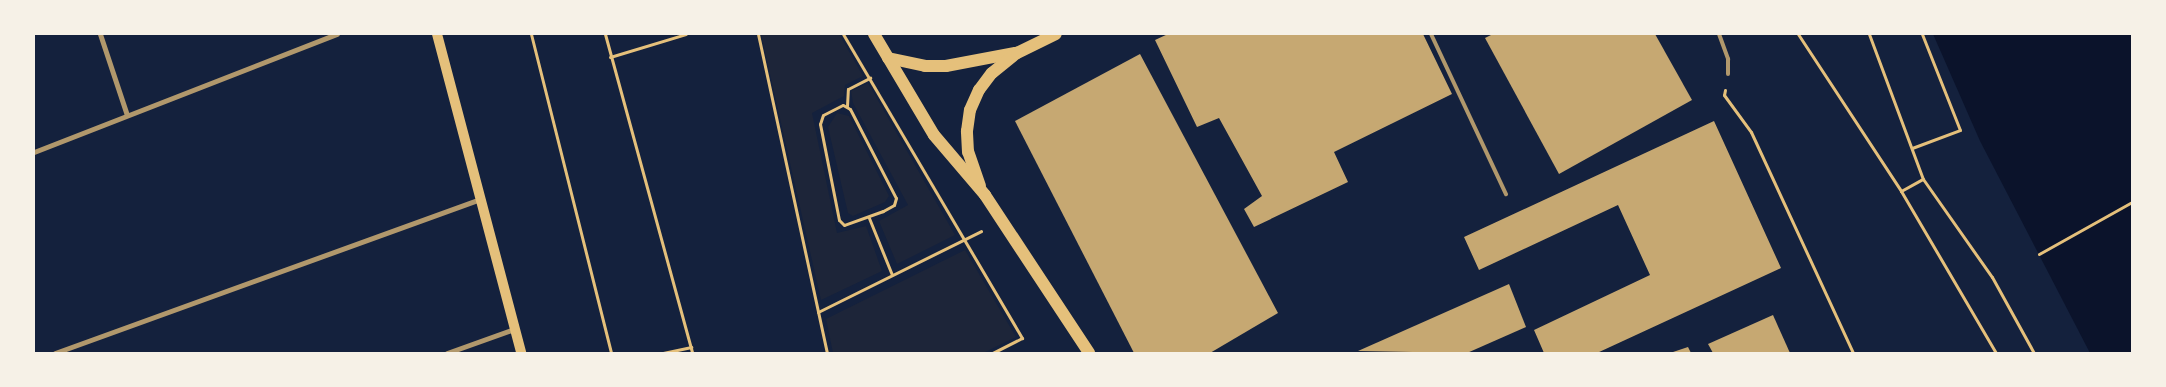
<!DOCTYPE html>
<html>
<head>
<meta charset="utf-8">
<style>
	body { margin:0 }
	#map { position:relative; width:2166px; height:387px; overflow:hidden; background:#14213d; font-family:Overpass,sans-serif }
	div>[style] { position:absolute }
	.green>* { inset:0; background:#1d2539 }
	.water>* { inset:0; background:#0b132b }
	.building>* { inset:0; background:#c6a872 }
	.path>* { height:3px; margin:-1.5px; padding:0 1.5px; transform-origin:1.5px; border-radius:1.5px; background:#e5c07b }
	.service>* { height:4px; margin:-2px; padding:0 2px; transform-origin:2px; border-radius:2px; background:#b1986c }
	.minor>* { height:5px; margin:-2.5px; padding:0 2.5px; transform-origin:2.5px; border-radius:2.5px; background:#b1986c }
	.secondary>* { height:10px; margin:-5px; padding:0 5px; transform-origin:5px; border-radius:5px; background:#e5c07b }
	.primary>* { height:12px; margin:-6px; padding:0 6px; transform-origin:6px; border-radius:6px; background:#e5c07b }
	span { translate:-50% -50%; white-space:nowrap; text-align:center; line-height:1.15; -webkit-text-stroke:4px #f6f1e7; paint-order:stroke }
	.frame { position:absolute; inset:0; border:35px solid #f6f1e7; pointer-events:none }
</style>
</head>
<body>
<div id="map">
	<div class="green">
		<i style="clip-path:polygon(761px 34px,839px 34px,863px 76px,845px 85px,844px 96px,812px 113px,837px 233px,866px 226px,882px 271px,821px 300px)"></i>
		<i style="clip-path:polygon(868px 83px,955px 235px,897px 264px,879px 221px,908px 205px,853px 103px,851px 91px)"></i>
		<i style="clip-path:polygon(837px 113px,849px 116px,889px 196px,885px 202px,853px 216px,848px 213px,828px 127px)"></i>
		<i style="clip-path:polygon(965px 250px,1016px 337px,983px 353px,833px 353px,826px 319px)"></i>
	</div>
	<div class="water">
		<i style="clip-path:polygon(1933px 34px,2132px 34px,2132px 353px,2090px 353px,1980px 141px)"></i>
	</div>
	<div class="building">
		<i style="clip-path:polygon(1168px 34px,1423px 34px,1452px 94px,1334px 152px,1348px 182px,1254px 227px,1244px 209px,1262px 196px,1219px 118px,1197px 127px,1155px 40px)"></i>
		<i style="clip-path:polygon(1493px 34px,1655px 34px,1692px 100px,1559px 174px,1485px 38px)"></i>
		<i style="clip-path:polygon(1140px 54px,1278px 313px,1210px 353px,1134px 353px,1015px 121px)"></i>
		<i style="clip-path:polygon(1714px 121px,1781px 268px,1597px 353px,1544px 353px,1534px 330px,1650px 275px,1618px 205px,1479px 270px,1464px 237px)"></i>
		<i style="clip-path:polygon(1509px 284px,1526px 327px,1467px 353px,1358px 351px)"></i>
		<i style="clip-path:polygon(1773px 315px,1790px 353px,1713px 353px,1708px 344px)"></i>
		<i style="clip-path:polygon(1688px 347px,1691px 353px,1670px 353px)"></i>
	</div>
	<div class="path">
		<i style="left:531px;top:34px;width:329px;rotate:75.9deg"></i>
		<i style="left:605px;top:34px;width:331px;rotate:74.7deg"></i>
		<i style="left:758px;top:34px;width:326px;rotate:77.8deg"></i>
		<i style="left:843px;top:34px;width:353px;rotate:59.5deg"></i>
		<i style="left:1022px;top:338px;width:34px;rotate:153deg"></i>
		<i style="left:1798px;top:34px;width:188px;rotate:56.7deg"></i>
		<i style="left:1901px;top:191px;width:188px;rotate:59.6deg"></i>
		<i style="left:1869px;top:34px;width:155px;rotate:69.6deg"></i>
		<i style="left:1923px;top:179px;width:120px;rotate:54.9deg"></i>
		<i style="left:1992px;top:277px;width:87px;rotate:61.1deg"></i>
		<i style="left:610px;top:57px;width:79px;rotate:-16.8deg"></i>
		<i style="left:1725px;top:90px;width:5px;rotate:101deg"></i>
		<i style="left:1724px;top:95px;width:46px;rotate:53.9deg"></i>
		<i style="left:1751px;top:132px;width:243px;rotate:65.2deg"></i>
		<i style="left:843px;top:105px;width:8px;rotate:30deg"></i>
		<i style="left:850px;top:109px;width:100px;rotate:62.7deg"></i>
		<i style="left:896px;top:198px;width:7px;rotate:106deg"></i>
		<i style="left:894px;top:205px;width:13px;rotate:151deg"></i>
		<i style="left:883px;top:211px;width:41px;rotate:160.3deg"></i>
		<i style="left:844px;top:225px;width:7px;rotate:-135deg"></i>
		<i style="left:839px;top:220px;width:98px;rotate:-101.2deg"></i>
		<i style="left:820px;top:124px;width:9px;rotate:-72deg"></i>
		<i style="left:823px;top:115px;width:22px;rotate:-27deg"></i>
		<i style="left:847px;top:106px;width:17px;rotate:-87deg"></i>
		<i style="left:848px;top:89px;width:25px;rotate:-27deg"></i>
		<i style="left:1912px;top:148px;width:51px;rotate:-20.6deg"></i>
		<i style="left:1960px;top:130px;width:103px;rotate:-111.6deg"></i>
		<i style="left:1901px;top:191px;width:25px;rotate:-29deg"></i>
		<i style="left:869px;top:218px;width:61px;rotate:68deg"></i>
		<i style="left:2039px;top:254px;width:107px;rotate:-29.2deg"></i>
		<i style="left:818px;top:312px;width:182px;rotate:-26.4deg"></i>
		<i style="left:663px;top:353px;width:29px;rotate:-12deg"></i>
	</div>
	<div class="service">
		<i style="left:1431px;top:34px;width:177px;rotate:64.9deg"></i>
		<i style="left:1719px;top:34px;width:27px;rotate:70deg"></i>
		<i style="left:1728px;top:59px;width:15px;rotate:90deg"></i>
	</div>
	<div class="minor">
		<i style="left:100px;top:34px;width:85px;rotate:71.6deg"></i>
		<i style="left:34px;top:152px;width:325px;rotate:-21.3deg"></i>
		<i style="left:55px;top:353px;width:452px;rotate:-19.9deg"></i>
		<i style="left:447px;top:353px;width:71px;rotate:-19.7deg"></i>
	</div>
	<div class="secondary">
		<i style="left:437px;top:34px;width:330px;rotate:75.2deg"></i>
	</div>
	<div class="primary">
		<i style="left:874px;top:34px;width:117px;rotate:59.3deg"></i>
		<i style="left:934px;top:135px;width:79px;rotate:49.6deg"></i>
		<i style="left:985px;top:195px;width:189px;rotate:56.6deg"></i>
		<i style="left:888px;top:58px;width:38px;rotate:12deg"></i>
		<i style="left:925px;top:66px;width:21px"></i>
		<i style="left:946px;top:66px;width:69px;rotate:-10.8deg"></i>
		<i style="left:980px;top:186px;width:36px;rotate:-109deg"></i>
		<i style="left:968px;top:152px;width:21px;rotate:-93deg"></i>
		<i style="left:967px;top:131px;width:21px;rotate:-82deg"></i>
		<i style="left:970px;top:110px;width:22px;rotate:-66deg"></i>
		<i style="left:979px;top:90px;width:21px;rotate:-53deg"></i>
		<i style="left:992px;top:73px;width:32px;rotate:-39deg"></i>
		<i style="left:1017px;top:53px;width:43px;rotate:-26deg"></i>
	</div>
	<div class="frame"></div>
</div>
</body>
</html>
